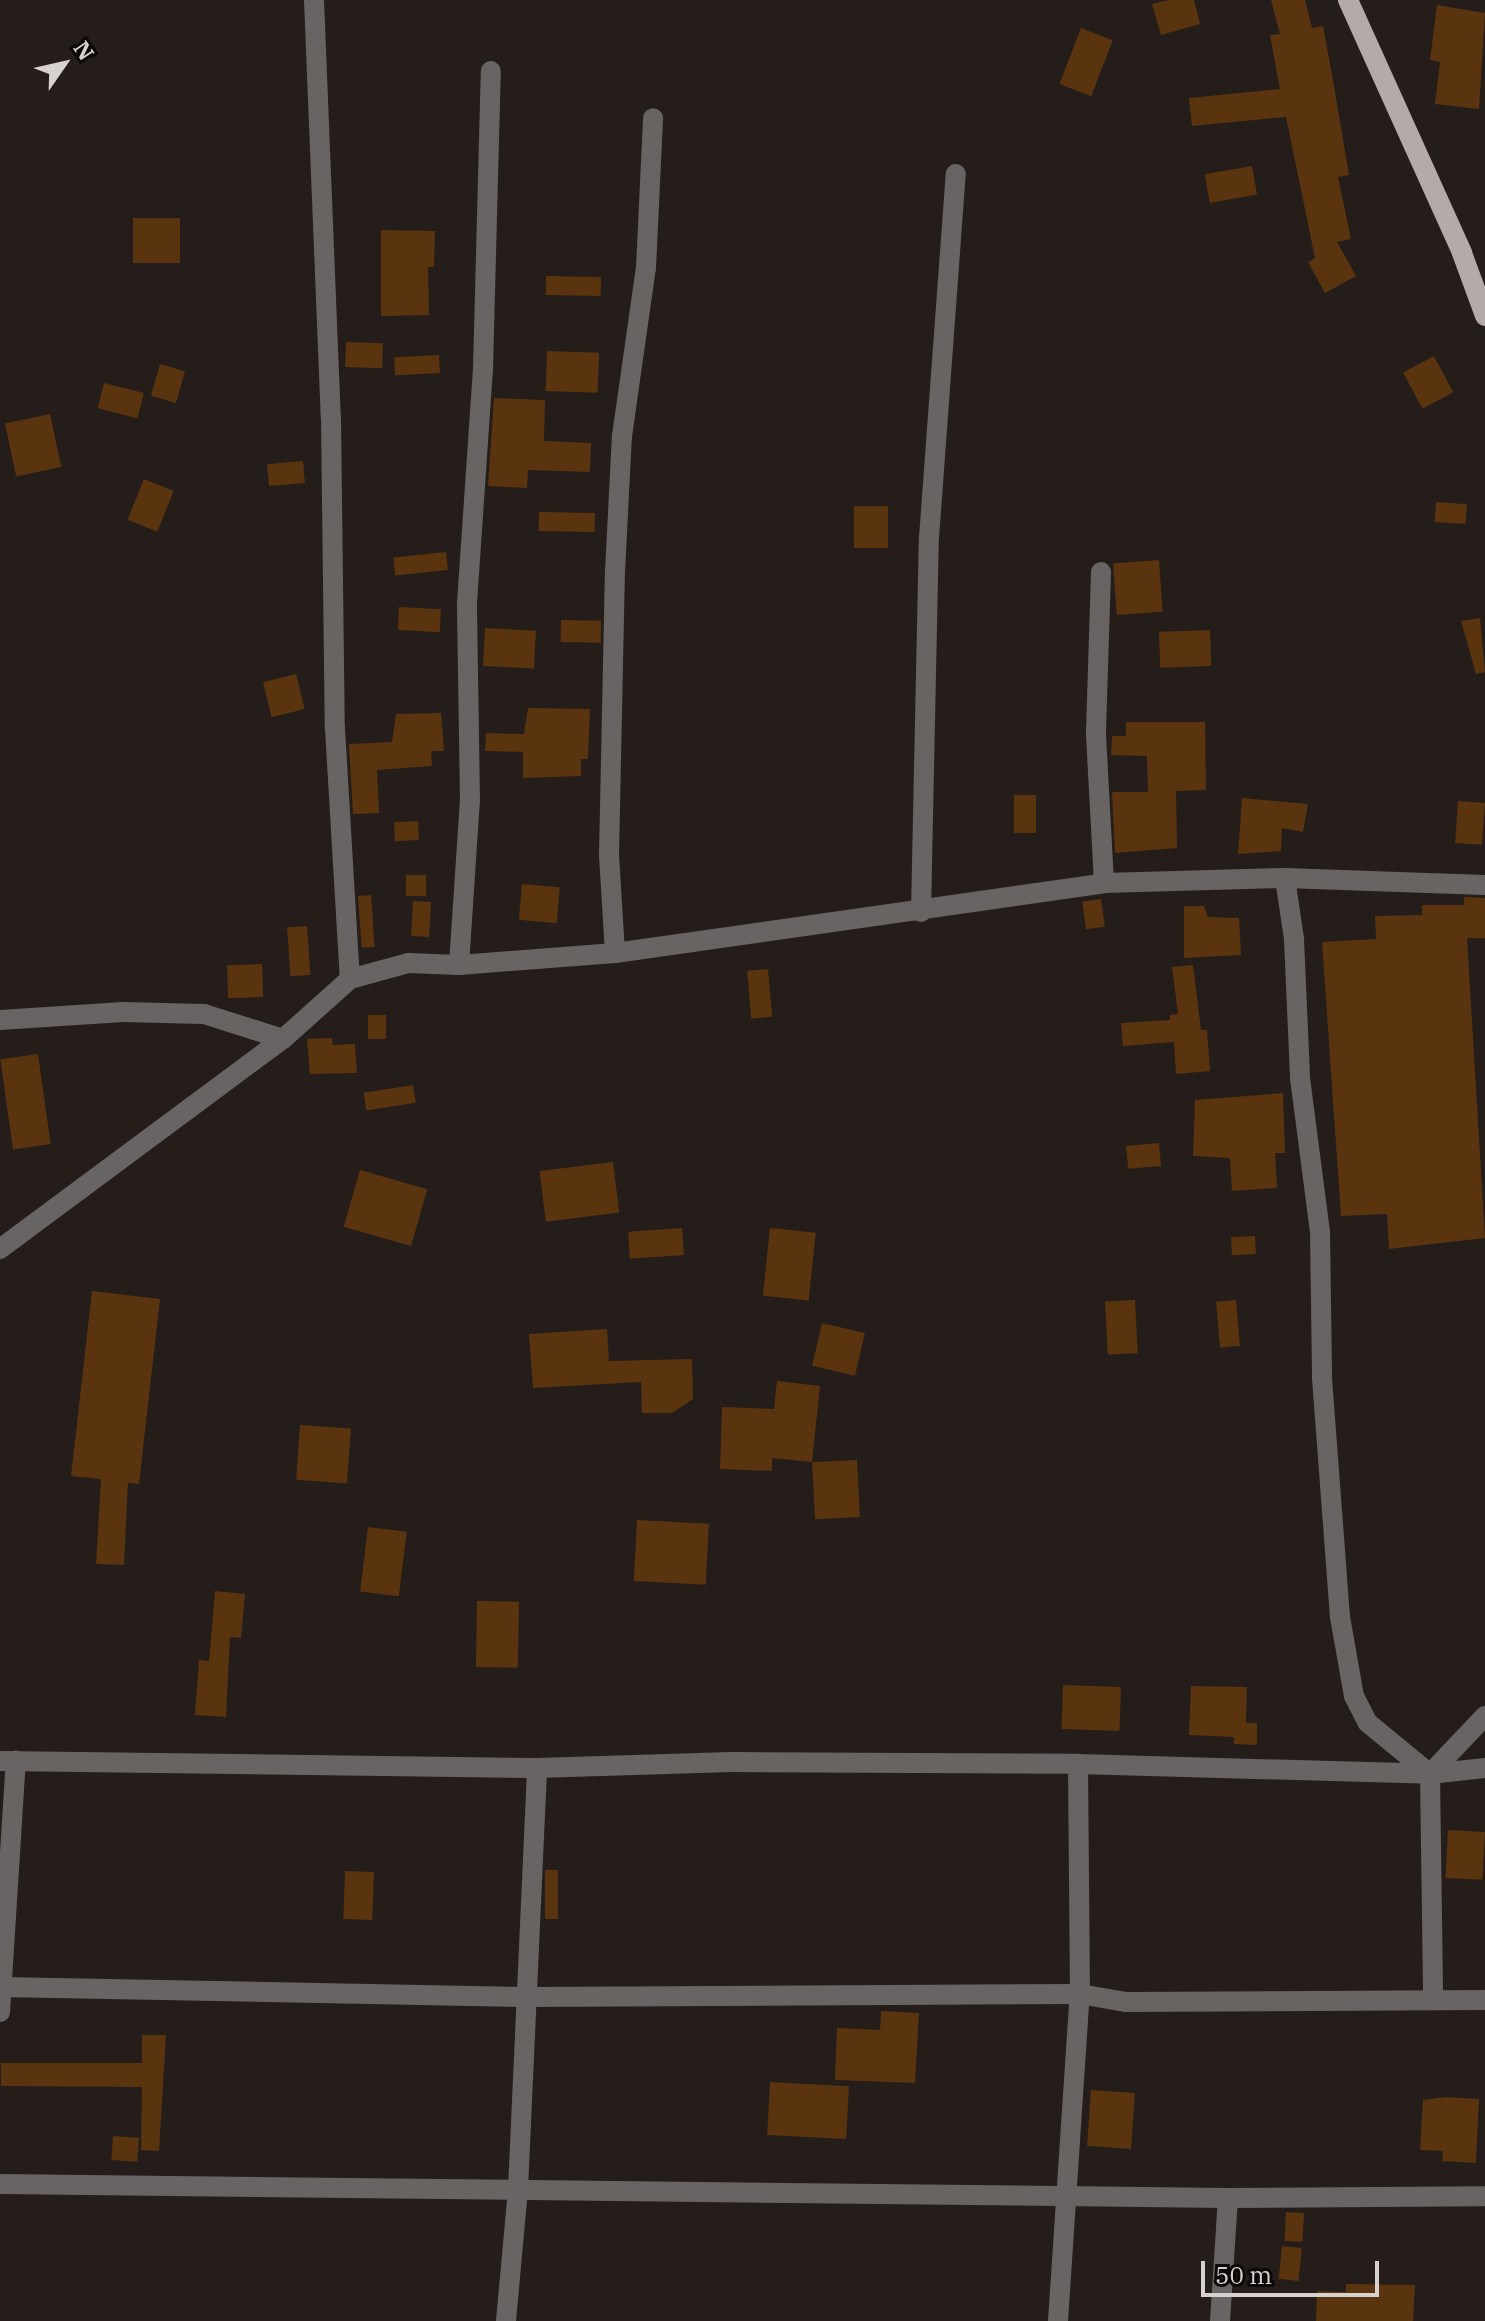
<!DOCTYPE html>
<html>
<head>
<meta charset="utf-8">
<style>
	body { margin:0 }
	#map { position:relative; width:1485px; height:2321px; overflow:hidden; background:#251d19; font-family:"IBM Plex Serif",serif }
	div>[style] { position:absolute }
	.building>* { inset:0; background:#5a340f; transform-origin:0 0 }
	.minor>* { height:20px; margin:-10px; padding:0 10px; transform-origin:10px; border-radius:10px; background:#696464 }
	.major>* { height:20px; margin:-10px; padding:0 10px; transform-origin:10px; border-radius:10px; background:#b5aaaa }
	span { translate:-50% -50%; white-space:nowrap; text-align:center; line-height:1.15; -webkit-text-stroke:7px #0c0807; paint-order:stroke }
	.north { position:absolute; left:24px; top:24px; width:80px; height:80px; -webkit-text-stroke:6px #0c0807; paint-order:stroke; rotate:56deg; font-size:22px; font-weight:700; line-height:32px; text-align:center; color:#d7d1cf }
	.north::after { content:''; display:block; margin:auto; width:28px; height:36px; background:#d7d1cf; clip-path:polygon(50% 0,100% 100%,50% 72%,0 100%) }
	.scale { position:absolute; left:1201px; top:2261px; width:178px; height:36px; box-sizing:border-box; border:4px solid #d7d1cf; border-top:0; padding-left:10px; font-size:24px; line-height:28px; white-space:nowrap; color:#d7d1cf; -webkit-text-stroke:6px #0c0807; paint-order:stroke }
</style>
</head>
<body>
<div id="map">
	<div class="building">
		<i style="clip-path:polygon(1169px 0,1194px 0,1200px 24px,1161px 35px,1152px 4px)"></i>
		<i style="clip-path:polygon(1271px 0,1305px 0,1312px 28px,1323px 26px,1333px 80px,1349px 175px,1338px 177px,1351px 239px,1337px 242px,1356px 276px,1325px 293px,1308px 262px,1315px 258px,1286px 117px,1192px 126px,1189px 98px,1280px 89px,1270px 35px,1280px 34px)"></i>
		<i style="clip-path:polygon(1437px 5px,1485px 13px,1479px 109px,1435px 104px,1440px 62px,1430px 60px)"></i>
		<i style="left:1081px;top:28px;width:34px;height:60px;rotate:21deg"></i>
		<i style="left:1252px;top:166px;width:29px;height:48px;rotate:80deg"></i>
		<i style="left:133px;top:218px;width:47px;height:45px"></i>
		<i style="clip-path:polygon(381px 230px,435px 231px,434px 267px,428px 267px,429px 315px,381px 316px)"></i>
		<i style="left:546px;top:276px;width:55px;height:19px;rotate:1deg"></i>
		<i style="left:346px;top:342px;width:37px;height:25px;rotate:2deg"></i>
		<i style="left:547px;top:351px;width:52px;height:40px;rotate:2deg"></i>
		<i style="left:439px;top:355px;width:18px;height:45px;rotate:87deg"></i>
		<i style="left:1434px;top:356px;width:41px;height:35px;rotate:62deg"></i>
		<i style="left:160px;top:364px;width:26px;height:33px;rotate:16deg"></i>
		<i style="left:104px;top:383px;width:41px;height:26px;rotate:14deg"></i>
		<i style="clip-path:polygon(494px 398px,545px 400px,544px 441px,591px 443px,590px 472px,528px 470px,527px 488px,488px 486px)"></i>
		<i style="left:50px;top:414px;width:54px;height:46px;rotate:78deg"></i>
		<i style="left:303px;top:461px;width:22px;height:36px;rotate:85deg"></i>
		<i style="left:144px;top:479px;width:32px;height:44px;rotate:22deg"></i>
		<i style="left:1436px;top:502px;width:31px;height:20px;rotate:4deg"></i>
		<i style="left:854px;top:506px;width:34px;height:42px"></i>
		<i style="left:539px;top:512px;width:56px;height:19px;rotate:1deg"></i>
		<i style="left:446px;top:552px;width:18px;height:53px;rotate:84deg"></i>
		<i style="left:1159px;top:560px;width:52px;height:46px;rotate:86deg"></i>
		<i style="left:399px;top:607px;width:42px;height:23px;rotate:3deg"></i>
		<i style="clip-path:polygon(1480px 618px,1485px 672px,1476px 674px,1461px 621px)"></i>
		<i style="left:561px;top:620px;width:40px;height:22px;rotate:1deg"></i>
		<i style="left:485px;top:628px;width:51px;height:38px;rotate:3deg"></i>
		<i style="left:1210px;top:630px;width:36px;height:51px;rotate:88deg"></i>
		<i style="left:296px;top:674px;width:36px;height:34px;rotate:76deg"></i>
		<i style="clip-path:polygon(528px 708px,590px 709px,588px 759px,581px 759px,581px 776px,523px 778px,523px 752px,485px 751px,486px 733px,524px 734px)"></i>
		<i style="clip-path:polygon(441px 713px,444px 751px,431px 751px,432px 766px,377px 770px,379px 813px,353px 814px,349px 744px,392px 742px,396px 714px)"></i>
		<i style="clip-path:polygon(1126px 722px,1205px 722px,1206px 790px,1176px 791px,1177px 848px,1115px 853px,1112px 792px,1148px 792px,1147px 756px,1111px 755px,1112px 736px,1126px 736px)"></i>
		<i style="left:1014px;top:795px;width:22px;height:38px"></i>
		<i style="clip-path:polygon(1242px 798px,1308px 804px,1303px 832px,1282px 828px,1281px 851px,1238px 854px)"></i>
		<i style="left:1458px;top:801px;width:27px;height:42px;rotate:4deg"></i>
		<i style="left:418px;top:821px;width:19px;height:24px;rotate:87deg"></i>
		<i style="left:406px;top:875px;width:20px;height:21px"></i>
		<i style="left:522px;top:884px;width:38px;height:36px;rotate:5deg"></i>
		<i style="left:371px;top:895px;width:52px;height:13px;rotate:86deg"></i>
		<i style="clip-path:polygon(1464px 897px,1485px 898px,1485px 938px,1467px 938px,1485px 1238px,1389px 1249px,1387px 1214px,1341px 1216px,1322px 942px,1376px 939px,1375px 916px,1422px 915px,1422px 905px,1464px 905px)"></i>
		<i style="left:1101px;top:899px;width:28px;height:19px;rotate:82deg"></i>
		<i style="left:413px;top:901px;width:18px;height:35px;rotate:3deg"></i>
		<i style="clip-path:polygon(1184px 906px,1204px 906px,1208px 917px,1239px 918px,1241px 955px,1184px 958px)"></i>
		<i style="left:307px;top:926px;width:49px;height:20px;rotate:86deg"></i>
		<i style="left:262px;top:964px;width:33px;height:35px;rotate:88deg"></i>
		<i style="clip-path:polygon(1193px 965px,1201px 1030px,1207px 1030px,1210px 1071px,1176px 1074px,1174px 1042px,1123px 1046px,1121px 1023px,1170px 1020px,1170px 1015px,1178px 1014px,1172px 967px)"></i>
		<i style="left:768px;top:969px;width:48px;height:21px;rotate:85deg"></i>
		<i style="left:368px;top:1015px;width:18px;height:24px"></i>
		<i style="clip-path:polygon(332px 1038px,333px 1045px,355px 1044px,357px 1073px,310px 1074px,307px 1039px)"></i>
		<i style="left:38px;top:1054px;width:91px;height:38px;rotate:82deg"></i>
		<i style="left:413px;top:1085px;width:18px;height:50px;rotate:81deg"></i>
		<i style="clip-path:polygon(1283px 1093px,1285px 1153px,1275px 1153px,1277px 1188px,1232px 1191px,1230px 1158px,1193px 1156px,1195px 1100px)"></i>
		<i style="left:1159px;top:1143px;width:23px;height:33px;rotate:85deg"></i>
		<i style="left:613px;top:1162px;width:51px;height:74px;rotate:83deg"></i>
		<i style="left:360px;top:1170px;width:70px;height:59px;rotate:16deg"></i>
		<i style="left:682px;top:1228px;width:27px;height:54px;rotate:86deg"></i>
		<i style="left:770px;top:1228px;width:46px;height:68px;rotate:6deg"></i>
		<i style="left:1255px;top:1236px;width:18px;height:24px;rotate:87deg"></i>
		<i style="clip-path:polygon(92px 1291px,160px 1299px,139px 1484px,128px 1483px,124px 1565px,96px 1564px,101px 1479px,71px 1476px)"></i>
		<i style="left:1135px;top:1300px;width:53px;height:30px;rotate:87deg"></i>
		<i style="left:1236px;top:1300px;width:46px;height:20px;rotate:85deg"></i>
		<i style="left:822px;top:1323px;width:44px;height:44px;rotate:13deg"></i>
		<i style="clip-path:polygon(607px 1329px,609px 1361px,692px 1359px,693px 1399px,672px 1413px,642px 1413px,641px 1382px,533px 1388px,529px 1334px)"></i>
		<i style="clip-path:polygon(777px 1381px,820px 1386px,812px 1462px,772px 1458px,772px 1471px,720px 1469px,722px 1407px,774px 1409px)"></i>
		<i style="left:300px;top:1425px;width:51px;height:55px;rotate:4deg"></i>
		<i style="left:857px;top:1460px;width:57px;height:45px;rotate:87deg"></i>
		<i style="left:637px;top:1520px;width:72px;height:61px;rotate:3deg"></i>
		<i style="left:368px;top:1527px;width:39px;height:65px;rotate:7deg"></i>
		<i style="clip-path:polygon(215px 1591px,245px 1594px,241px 1638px,230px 1637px,226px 1717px,195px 1715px,199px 1660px,209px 1661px)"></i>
		<i style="left:477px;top:1601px;width:42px;height:66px;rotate:1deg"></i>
		<i style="left:1063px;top:1685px;width:58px;height:44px;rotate:2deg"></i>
		<i style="clip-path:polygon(1191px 1686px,1247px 1687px,1246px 1723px,1257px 1723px,1257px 1745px,1234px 1744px,1234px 1737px,1189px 1735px)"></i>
		<i style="left:1448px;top:1830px;width:37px;height:48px;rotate:3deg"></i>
		<i style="left:545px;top:1870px;width:13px;height:49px"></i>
		<i style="left:345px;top:1871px;width:29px;height:48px;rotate:2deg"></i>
		<i style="clip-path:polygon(881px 2011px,919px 2013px,915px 2083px,835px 2080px,837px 2028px,880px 2030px)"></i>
		<i style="clip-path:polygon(142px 2035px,166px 2035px,159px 2151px,141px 2150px,142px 2087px,1px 2086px,1px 2063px,142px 2063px)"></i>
		<i style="left:770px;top:2082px;width:79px;height:53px;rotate:3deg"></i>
		<i style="left:1091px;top:2090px;width:44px;height:56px;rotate:4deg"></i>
		<i style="clip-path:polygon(1445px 2097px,1479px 2099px,1476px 2163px,1442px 2161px,1443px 2151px,1420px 2150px,1423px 2100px)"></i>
		<i style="left:113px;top:2136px;width:26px;height:24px;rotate:4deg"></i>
		<i style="left:1286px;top:2212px;width:18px;height:29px;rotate:3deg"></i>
		<i style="left:1282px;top:2246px;width:20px;height:33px;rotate:6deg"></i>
		<i style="clip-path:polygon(1346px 2284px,1415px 2285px,1413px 2321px,1316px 2321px,1317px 2291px,1346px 2292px)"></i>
	</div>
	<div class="minor">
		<i style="left:314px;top:0;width:418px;rotate:87.7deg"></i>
		<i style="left:331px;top:418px;width:311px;rotate:89.3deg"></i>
		<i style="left:335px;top:729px;width:250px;rotate:86.6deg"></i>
		<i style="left:1101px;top:572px;width:163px;rotate:91.8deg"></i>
		<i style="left:1096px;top:735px;width:148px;rotate:86.9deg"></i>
		<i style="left:1285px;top:878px;width:62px;rotate:81.6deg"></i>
		<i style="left:1294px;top:939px;width:139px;rotate:87.5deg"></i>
		<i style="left:1300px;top:1078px;width:154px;rotate:82.6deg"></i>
		<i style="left:1320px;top:1231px;width:147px;rotate:89.2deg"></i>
		<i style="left:1322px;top:1378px;width:240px;rotate:85.7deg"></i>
		<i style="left:1340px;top:1617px;width:80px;rotate:80deg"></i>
		<i style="left:1354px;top:1696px;width:30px;rotate:63deg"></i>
		<i style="left:1368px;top:1723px;width:80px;rotate:39.4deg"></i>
		<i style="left:1430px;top:1774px;width:224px;rotate:89.2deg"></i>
		<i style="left:921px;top:912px;width:374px;rotate:-88.8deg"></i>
		<i style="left:929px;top:538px;width:365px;rotate:-85.8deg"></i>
		<i style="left:615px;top:953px;width:98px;rotate:-93.5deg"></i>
		<i style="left:609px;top:855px;width:283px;rotate:-88.8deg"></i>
		<i style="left:615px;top:572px;width:136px;rotate:-87.1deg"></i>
		<i style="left:622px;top:436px;width:170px;rotate:-81.9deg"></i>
		<i style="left:646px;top:268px;width:150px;rotate:-87.3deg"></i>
		<i style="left:459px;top:965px;width:165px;rotate:-86.2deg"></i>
		<i style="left:470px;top:800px;width:197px;rotate:-90.9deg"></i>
		<i style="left:467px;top:603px;width:235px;rotate:-86.1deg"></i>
		<i style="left:483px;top:369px;width:298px;rotate:-88.5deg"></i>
		<i style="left:0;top:1020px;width:123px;rotate:-3.7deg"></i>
		<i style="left:123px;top:1012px;width:81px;rotate:1.4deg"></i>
		<i style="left:204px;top:1014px;width:83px;rotate:17.6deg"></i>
		<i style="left:0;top:1249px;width:352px;rotate:-36.6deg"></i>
		<i style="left:283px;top:1039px;width:90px;rotate:-41.8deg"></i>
		<i style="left:350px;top:979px;width:60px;rotate:-15.4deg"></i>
		<i style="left:408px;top:963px;width:51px;rotate:2.2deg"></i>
		<i style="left:459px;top:965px;width:156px;rotate:-4.4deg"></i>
		<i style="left:615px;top:953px;width:494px;rotate:-8.1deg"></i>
		<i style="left:1104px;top:883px;width:181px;rotate:-1.6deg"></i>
		<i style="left:1285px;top:878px;width:200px;rotate:2deg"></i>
		<i style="left:0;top:1761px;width:537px;rotate:0.75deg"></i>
		<i style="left:537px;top:1768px;width:194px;rotate:-1.8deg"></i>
		<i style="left:731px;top:1762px;width:347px;rotate:0.3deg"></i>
		<i style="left:1078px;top:1764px;width:352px;rotate:1.6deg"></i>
		<i style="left:1430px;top:1774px;width:55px;rotate:-6.2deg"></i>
		<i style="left:1430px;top:1774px;width:80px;rotate:-46.5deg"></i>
		<i style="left:0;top:1987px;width:528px;rotate:1.09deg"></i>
		<i style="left:528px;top:1997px;width:552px;rotate:-0.31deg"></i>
		<i style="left:1080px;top:1994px;width:47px;rotate:9.9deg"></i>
		<i style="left:1126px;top:2002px;width:359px;rotate:-0.3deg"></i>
		<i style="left:0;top:2012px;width:252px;rotate:-86.4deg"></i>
		<i style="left:0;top:2184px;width:1228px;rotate:0.65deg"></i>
		<i style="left:1228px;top:2198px;width:257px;rotate:-0.4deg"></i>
		<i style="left:506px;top:2321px;width:133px;rotate:-84.8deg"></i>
		<i style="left:518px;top:2189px;width:421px;rotate:-87.4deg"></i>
		<i style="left:1058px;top:2321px;width:328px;rotate:-86.2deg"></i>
		<i style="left:1080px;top:1994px;width:230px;rotate:-90.5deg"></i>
		<i style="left:1220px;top:2321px;width:123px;rotate:-86.3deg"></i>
	</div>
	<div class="major">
		<i style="left:1348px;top:0;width:277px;rotate:65.7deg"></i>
		<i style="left:1462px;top:253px;width:67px;rotate:69.9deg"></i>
	</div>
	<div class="north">N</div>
	<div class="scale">50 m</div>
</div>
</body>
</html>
